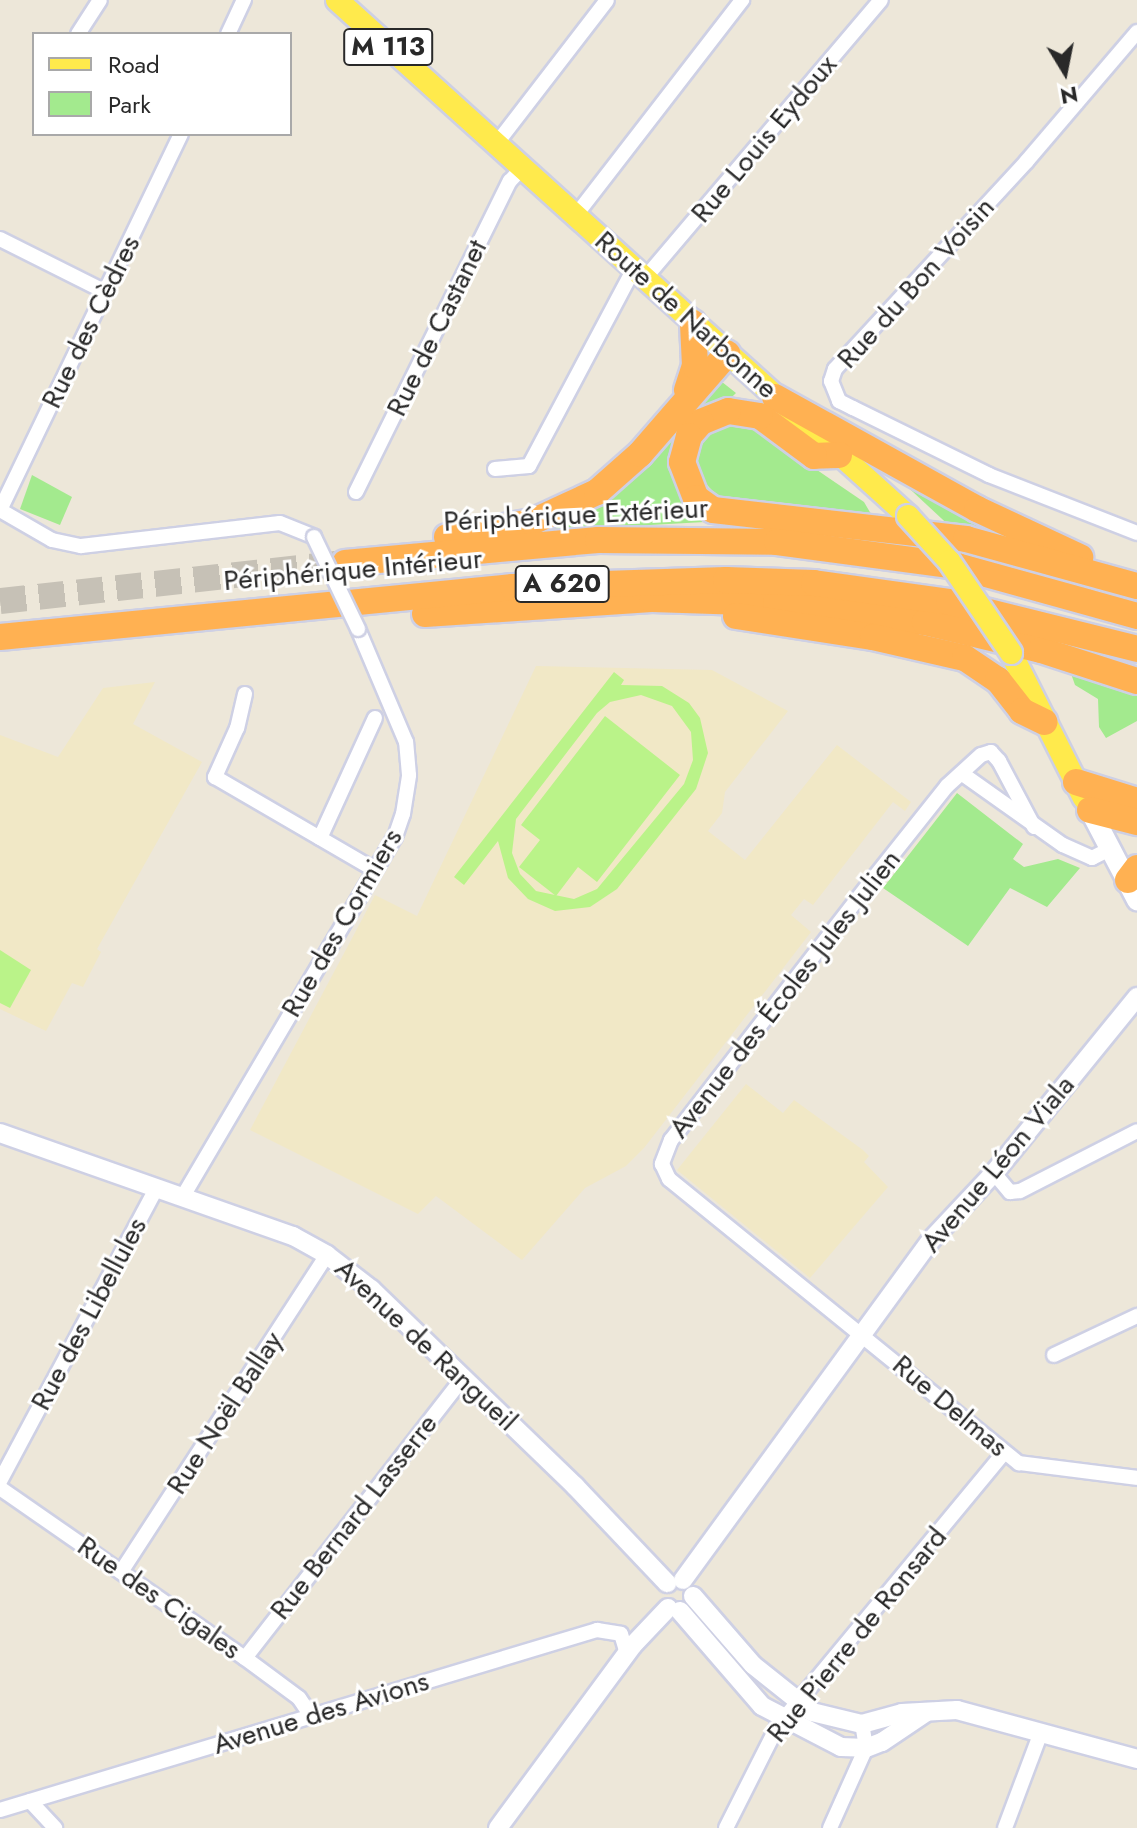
<!DOCTYPE html>
<html>
<head>
<meta charset="utf-8">
<style>
	body { margin:0 }
	#map { position:relative; width:1137px; height:1828px; overflow:hidden; background:#ede7d9; font-family:Jost,sans-serif }
	div>[style] { position:absolute }
	.education>* { inset:0; background:#f1e8c6 }
	.green>* { inset:0; background:#a3ea8e }
	.pitch>* { inset:0; background:#baf389 }
	.motorway-tunnel>* { height:26px; margin-top:-13px; transform-origin:0; background:repeating-linear-gradient(90deg,#c6c1b6 0 26px,transparent 0 39px) }
	.roads { filter:drop-shadow(2px 0 #ced0e4) drop-shadow(-2px 0 #ced0e4) drop-shadow(0 2px #ced0e4) drop-shadow(0 -2px #ced0e4) }
	.minor>* { height:14px; margin:-7px; padding:0 7px; transform-origin:7px; border-radius:7px; background:#fff }
	.tertiary>* { height:18px; margin:-9px; padding:0 9px; transform-origin:9px; border-radius:9px; background:#fff }
	.secondary>* { height:20px; margin:-10px; padding:0 10px; transform-origin:10px; border-radius:10px; background:#fff }
	.primary>* { height:22px; margin:-11px; padding:0 11px; transform-origin:11px; border-radius:11px; background:#ffea4c }
	.motorway>* { height:26px; margin:-13px; padding:0 13px; transform-origin:13px; border-radius:13px; background:#ffb152 }
	.bridges { filter:drop-shadow(2px 0 #ced0e4) drop-shadow(-2px 0 #ced0e4) drop-shadow(0 2px #ced0e4) drop-shadow(0 -2px #ced0e4) }
	.minor-bridge>* { height:14px; margin:-7px; padding:0 7px; transform-origin:7px; border-radius:7px; background:#fff }
	.primary-bridge>* { height:22px; margin:-11px; padding:0 11px; transform-origin:11px; border-radius:11px; background:#ffea4c }
	span { translate:-50% -50%; white-space:nowrap; text-align:center; line-height:1.15; -webkit-text-stroke:6px #fff; paint-order:stroke }
	.shield-label span { padding:2px 6px; background:#fff; border:2px solid; border-radius:6px; -webkit-text-stroke-width:0 }
	.shield-label { font-size:26px; color:#292929; font-weight:700 }
	.street-label { font-size:28px; color:#292929 }
	.legend { position:absolute; left:32px; top:32px; width:260px; height:104px; box-sizing:border-box; background:#fff; border:2px solid #a9a9a9; margin:0; padding:10px 14px; list-style:none; font-size:24px; color:#292929 }
	.legend li { display:flex; align-items:center; gap:16px; height:40px }
	.legend b { width:40px; border:2px solid #a9a9a9 }
	.north { position:absolute; left:1025px; top:32px; width:80px; height:80px; -webkit-text-stroke:6px #fff; paint-order:stroke; rotate:170deg; font-size:22px; font-weight:700; line-height:32px; text-align:center; color:#292929 }
	.north::after { content:''; display:block; margin:auto; width:28px; height:36px; background:#292929; clip-path:polygon(50% 0,100% 100%,50% 72%,0 100%) }
</style>
</head>
<body>
<div id="map">
	<div class="education">
		<i style="clip-path:polygon(536px 666px,712px 670px,788px 711px,725px 792px,722px 813px,708px 831px,745px 860px,837px 745px,911px 802px,905px 811px,893px 802px,813px 905px,804px 899px,791px 915px,811px 932px,644px 1148px,626px 1166px,585px 1188px,522px 1260px,436px 1196px,418px 1214px,250px 1130px,375px 895px,417px 916px)"></i>
		<i style="clip-path:polygon(155px 682px,133px 724px,202px 762px,97px 949px,101px 952px,83px 987px,72px 983px,46px 1031px,0 1009px,0 735px,58px 757px,103px 688px)"></i>
		<i style="clip-path:polygon(746px 1084px,783px 1113px,794px 1100px,863px 1150px,869px 1156px,864px 1162px,888px 1187px,810px 1278px,677px 1170px)"></i>
	</div>
	<div class="green">
		<i style="clip-path:polygon(717px 378px,736px 393px,675px 453px,723px 521px,541px 531px)"></i>
		<i style="clip-path:polygon(742px 419px,864px 502px,871px 514px,717px 496px,700px 477px,696px 450px,715px 425px)"></i>
		<i style="clip-path:polygon(32px 475px,72px 497px,60px 525px,20px 509px)"></i>
		<i style="clip-path:polygon(898px 478px,1013px 537px,956px 532px)"></i>
		<i style="clip-path:polygon(1069px 668px,1137px 692px,1137px 721px,1106px 738px,1099px 727px,1098px 699px,1075px 685px)"></i>
		<i style="clip-path:polygon(957px 793px,1023px 844px,1013px 859px,1024px 867px,1058px 859px,1080px 868px,1047px 907px,1010px 888px,968px 946px,883px 888px)"></i>
	</div>
	<div class="pitch">
		<i style="clip-path:polygon(evenodd,614px 672px,624px 680px,621px 685px,662px 686px,689px 703px,700px 718px,708px 753px,696px 789px,617px 889px,590px 907px,555px 911px,528px 899px,508px 878px,498px 841px,464px 885px,454px 877px,614px 672px,641px 695px,672px 706px,691px 732px,693px 760px,684px 784px,597px 889px,574px 899px,536px 891px,520px 874px,512px 853px,516px 819px,597px 713px,610px 702px,641px 695px)"></i>
		<i style="clip-path:polygon(605px 716px,680px 775px,597px 882px,578px 867px,556px 896px,519px 867px,540px 840px,521px 825px)"></i>
		<i style="clip-path:polygon(0 950px,31px 970px,10px 1008px,0 1003px)"></i>
	</div>
	<div class="motorway-tunnel">
		<i style="left:0;top:601px;width:347px;rotate:-6.3deg"></i>
	</div>
	<div class="roads">
		<div class="minor">
			<i style="left:1137px;top:32px;width:170px;rotate:130.5deg"></i>
			<i style="left:1027px;top:161px;width:283px;rotate:132.7deg"></i>
			<i style="left:835px;top:369px;width:13px;rotate:108deg"></i>
			<i style="left:831px;top:381px;width:22px;rotate:68deg"></i>
			<i style="left:839px;top:401px;width:16px;rotate:27deg"></i>
			<i style="left:853px;top:408px;width:152px;rotate:26.2deg"></i>
			<i style="left:989px;top:475px;width:159px;rotate:21.4deg"></i>
			<i style="left:78px;top:34px;width:40px;rotate:-57.1deg"></i>
			<i style="left:228px;top:34px;width:38px;rotate:-65deg"></i>
			<i style="left:181px;top:134px;width:417px;rotate:115.7deg"></i>
			<i style="left:0;top:510px;width:60px;rotate:30deg"></i>
			<i style="left:52px;top:540px;width:30px;rotate:12deg"></i>
			<i style="left:81px;top:546px;width:200px;rotate:-6.6deg"></i>
			<i style="left:280px;top:523px;width:37px;rotate:22deg"></i>
			<i style="left:497px;top:143px;width:180px;rotate:-52.4deg"></i>
			<i style="left:576px;top:215px;width:272px;rotate:-52.3deg"></i>
			<i style="left:0;top:239px;width:116px;rotate:26.6deg"></i>
			<i style="left:646px;top:277px;width:363px;rotate:-49.7deg"></i>
			<i style="left:495px;top:469px;width:34px;rotate:-5deg"></i>
			<i style="left:529px;top:466px;width:225px;rotate:-62deg"></i>
			<i style="left:356px;top:492px;width:347px;rotate:-63.7deg"></i>
			<i style="left:510px;top:181px;width:19px;rotate:-47deg"></i>
			<i style="left:245px;top:694px;width:35px;rotate:103deg"></i>
			<i style="left:237px;top:728px;width:54px;rotate:114.2deg"></i>
			<i style="left:215px;top:777px;width:185px;rotate:30.2deg"></i>
			<i style="left:964px;top:775px;width:121px;rotate:35.3deg"></i>
			<i style="left:1063px;top:845px;width:32px;rotate:24deg"></i>
			<i style="left:1092px;top:858px;width:20px;rotate:-27deg"></i>
			<i style="left:1034px;top:827px;width:75px;rotate:-117.9deg"></i>
			<i style="left:999px;top:761px;width:12px;rotate:-132deg"></i>
			<i style="left:991px;top:752px;width:10px;rotate:163deg"></i>
			<i style="left:981px;top:755px;width:46px;rotate:137.6deg"></i>
			<i style="left:947px;top:786px;width:125px;rotate:128.5deg"></i>
			<i style="left:869px;top:884px;width:324px;rotate:127.7deg"></i>
			<i style="left:671px;top:1140px;width:26px;rotate:111deg"></i>
			<i style="left:662px;top:1164px;width:17px;rotate:65deg"></i>
			<i style="left:669px;top:1179px;width:451px;rotate:39.1deg"></i>
			<i style="left:1019px;top:1463px;width:119px;rotate:7.2deg"></i>
			<i style="left:320px;top:838px;width:132px;rotate:-65.4deg"></i>
			<i style="left:994px;top:1173px;width:25px;rotate:50deg"></i>
			<i style="left:1010px;top:1192px;width:10px;rotate:-6deg"></i>
			<i style="left:1020px;top:1191px;width:131px;rotate:-27.1deg"></i>
			<i style="left:182px;top:1198px;width:419px;rotate:-59.5deg"></i>
			<i style="left:395px;top:837px;width:24px;rotate:-71deg"></i>
			<i style="left:403px;top:814px;width:39px;rotate:-81deg"></i>
			<i style="left:409px;top:775px;width:33px;rotate:-95deg"></i>
			<i style="left:406px;top:742px;width:123px;rotate:-113deg"></i>
			<i style="left:1054px;top:1355px;width:92px;rotate:-25.2deg"></i>
			<i style="left:0;top:1481px;width:331px;rotate:-61.9deg"></i>
			<i style="left:0;top:1488px;width:298px;rotate:34.8deg"></i>
			<i style="left:245px;top:1658px;width:67px;rotate:36.5deg"></i>
			<i style="left:299px;top:1698px;width:22px;rotate:56deg"></i>
			<i style="left:121px;top:1572px;width:378px;rotate:-57deg"></i>
			<i style="left:245px;top:1658px;width:355px;rotate:-52.1deg"></i>
			<i style="left:30px;top:1801px;width:37px;rotate:47deg"></i>
			<i style="left:0;top:1810px;width:624px;rotate:-16.78deg"></i>
			<i style="left:597px;top:1630px;width:24px;rotate:9deg"></i>
			<i style="left:621px;top:1634px;width:21px;rotate:73deg"></i>
			<i style="left:726px;top:1828px;width:113px;rotate:-63.2deg"></i>
			<i style="left:777px;top:1727px;width:356px;rotate:-50.4deg"></i>
			<i style="left:830px;top:1828px;width:88px;rotate:-65.8deg"></i>
			<i style="left:866px;top:1748px;width:24px;rotate:-99deg"></i>
			<i style="left:1005px;top:1828px;width:103px;rotate:-69.4deg"></i>
		</div>
		<div class="tertiary">
			<i style="left:0;top:1133px;width:311px;rotate:19.4deg"></i>
			<i style="left:293px;top:1236px;width:39px;rotate:29deg"></i>
			<i style="left:327px;top:1255px;width:56px;rotate:37.7deg"></i>
			<i style="left:371px;top:1289px;width:284px;rotate:44deg"></i>
			<i style="left:575px;top:1486px;width:134px;rotate:46.5deg"></i>
			<i style="left:683px;top:1580px;width:421px;rotate:-53.9deg"></i>
			<i style="left:931px;top:1240px;width:92px;rotate:-46.8deg"></i>
			<i style="left:994px;top:1173px;width:227px;rotate:-50.9deg"></i>
			<i style="left:693px;top:1596px;width:91px;rotate:49deg"></i>
			<i style="left:753px;top:1665px;width:75px;rotate:38.5deg"></i>
			<i style="left:812px;top:1712px;width:51px;rotate:13.5deg"></i>
			<i style="left:862px;top:1724px;width:41px;rotate:-15.4deg"></i>
			<i style="left:902px;top:1713px;width:55px;rotate:-3.1deg"></i>
			<i style="left:957px;top:1710px;width:187px;rotate:15.2deg"></i>
			<i style="left:680px;top:1611px;width:125px;rotate:49.2deg"></i>
			<i style="left:762px;top:1706px;width:89px;rotate:27.4deg"></i>
			<i style="left:841px;top:1747px;width:25px;rotate:2deg"></i>
			<i style="left:866px;top:1748px;width:17px;rotate:-21deg"></i>
			<i style="left:882px;top:1742px;width:52px;rotate:-34deg"></i>
			<i style="left:498px;top:1828px;width:227px;rotate:-53.6deg"></i>
			<i style="left:633px;top:1645px;width:51px;rotate:-46.6deg"></i>
		</div>
		<div class="secondary">
			<i style="left:1090px;top:810px;width:102px;rotate:62.4deg"></i>
		</div>
		<div class="primary">
			<i style="left:337px;top:0;width:770px;rotate:42.1deg"></i>
			<i style="left:1011px;top:653px;width:162px;rotate:63.3deg"></i>
		</div>
		<div class="motorway">
			<i style="left:687px;top:390px;width:25px;rotate:-72deg"></i>
			<i style="left:695px;top:366px;width:43px;rotate:-92.7deg"></i>
			<i style="left:775px;top:397px;width:231px;rotate:29deg"></i>
			<i style="left:977px;top:509px;width:114px;rotate:25deg"></i>
			<i style="left:839px;top:455px;width:25px;rotate:178deg"></i>
			<i style="left:814px;top:456px;width:67px;rotate:-143.5deg"></i>
			<i style="left:760px;top:416px;width:32px;rotate:-171deg"></i>
			<i style="left:728px;top:411px;width:29px;rotate:158deg"></i>
			<i style="left:701px;top:422px;width:18px;rotate:131deg"></i>
			<i style="left:689px;top:436px;width:27px;rotate:105deg"></i>
			<i style="left:682px;top:462px;width:39px;rotate:69deg"></i>
			<i style="left:696px;top:498px;width:21px;rotate:35deg"></i>
			<i style="left:713px;top:510px;width:255px;rotate:6.5deg"></i>
			<i style="left:966px;top:539px;width:177px;rotate:15.4deg"></i>
			<i style="left:447px;top:537px;width:86px;rotate:-10deg"></i>
			<i style="left:532px;top:522px;width:72px;rotate:-24.8deg"></i>
			<i style="left:597px;top:492px;width:57px;rotate:-41.5deg"></i>
			<i style="left:640px;top:454px;width:133px;rotate:-49deg"></i>
			<i style="left:345px;top:563px;width:254px;rotate:-5.2deg"></i>
			<i style="left:598px;top:540px;width:179px;rotate:0.6deg"></i>
			<i style="left:777px;top:542px;width:182px;rotate:7.6deg"></i>
			<i style="left:957px;top:566px;width:187px;rotate:15.5deg"></i>
			<i style="left:425px;top:614px;width:227px;rotate:-3.8deg"></i>
			<i style="left:652px;top:599px;width:124px;rotate:1.8deg"></i>
			<i style="left:776px;top:603px;width:150px;rotate:7.3deg"></i>
			<i style="left:925px;top:622px;width:119px;rotate:13.6deg"></i>
			<i style="left:1041px;top:650px;width:101px;rotate:17.9deg"></i>
			<i style="left:736px;top:616px;width:139px;rotate:8.7deg"></i>
			<i style="left:873px;top:637px;width:94px;rotate:12.9deg"></i>
			<i style="left:965px;top:658px;width:40px;rotate:34deg"></i>
			<i style="left:998px;top:680px;width:39px;rotate:52deg"></i>
			<i style="left:1022px;top:711px;width:25px;rotate:26deg"></i>
			<i style="left:0;top:637px;width:515px;rotate:-5.57deg"></i>
			<i style="left:513px;top:587px;width:213px;rotate:-1.9deg"></i>
			<i style="left:726px;top:580px;width:88px;rotate:2deg"></i>
			<i style="left:814px;top:583px;width:136px;rotate:8deg"></i>
			<i style="left:949px;top:602px;width:194px;rotate:14deg"></i>
			<i style="left:1076px;top:782px;width:64px;rotate:17.3deg"></i>
			<i style="left:1090px;top:810px;width:49px;rotate:14.3deg"></i>
			<i style="left:1128px;top:880px;width:15px;rotate:-53deg"></i>
		</div>
	</div>
	<div class="bridges">
		<div class="minor-bridge">
			<i style="left:314px;top:537px;width:102px;rotate:64.4deg"></i>
		</div>
		<div class="primary-bridge">
			<i style="left:908px;top:516px;width:61px;rotate:47.7deg"></i>
			<i style="left:949px;top:561px;width:111px;rotate:56deg"></i>
		</div>
	</div>
	<div class="shield-label">
		<span style="left:388px;top:47px">M 113</span>
		<span style="left:562px;top:584px">A 620</span>
	</div>
	<div class="street-label">
		<span style="left:764px;top:139px;rotate:-50deg">Rue Louis Eydoux</span>
		<span style="left:916px;top:283px;rotate:-48deg">Rue du Bon Voisin</span>
		<span style="left:686px;top:315px;rotate:42deg">Route de Narbonne</span>
		<span style="left:91px;top:322px;rotate:-64deg">Rue des Cèdres</span>
		<span style="left:437px;top:328px;rotate:-64deg">Rue de Castanet</span>
		<span style="left:576px;top:515px;rotate:-3deg">Périphérique Extérieur</span>
		<span style="left:353px;top:570px;rotate:-5deg">Périphérique Intérieur</span>
		<span style="left:342px;top:923px;rotate:-60deg">Rue des Cormiers</span>
		<span style="left:785px;top:994px;rotate:-52deg">Avenue des Écoles Jules Julien</span>
		<span style="left:998px;top:1164px;rotate:-50deg">Avenue Léon Viala</span>
		<span style="left:89px;top:1314px;rotate:-62deg">Rue des Libellules</span>
		<span style="left:426px;top:1345px;rotate:43deg">Avenue de Rangueil</span>
		<span style="left:950px;top:1406px;rotate:40deg">Rue Delmas</span>
		<span style="left:225px;top:1413px;rotate:-57deg">Rue Noël Ballay</span>
		<span style="left:354px;top:1517px;rotate:-52deg">Rue Bernard Lasserre</span>
		<span style="left:159px;top:1598px;rotate:35deg">Rue des Cigales</span>
		<span style="left:857px;top:1635px;rotate:-51deg">Rue Pierre de Ronsard</span>
		<span style="left:321px;top:1713px;rotate:-17deg">Avenue des Avions</span>
	</div>
	<ul class="legend">
	<li><b style="height:10px;background:#ffea4c"></b>Road</li>
	<li><b style="height:22px;background:#a3ea8e"></b>Park</li>
	</ul>
	<div class="north">N</div>
</div>
</body>
</html>
